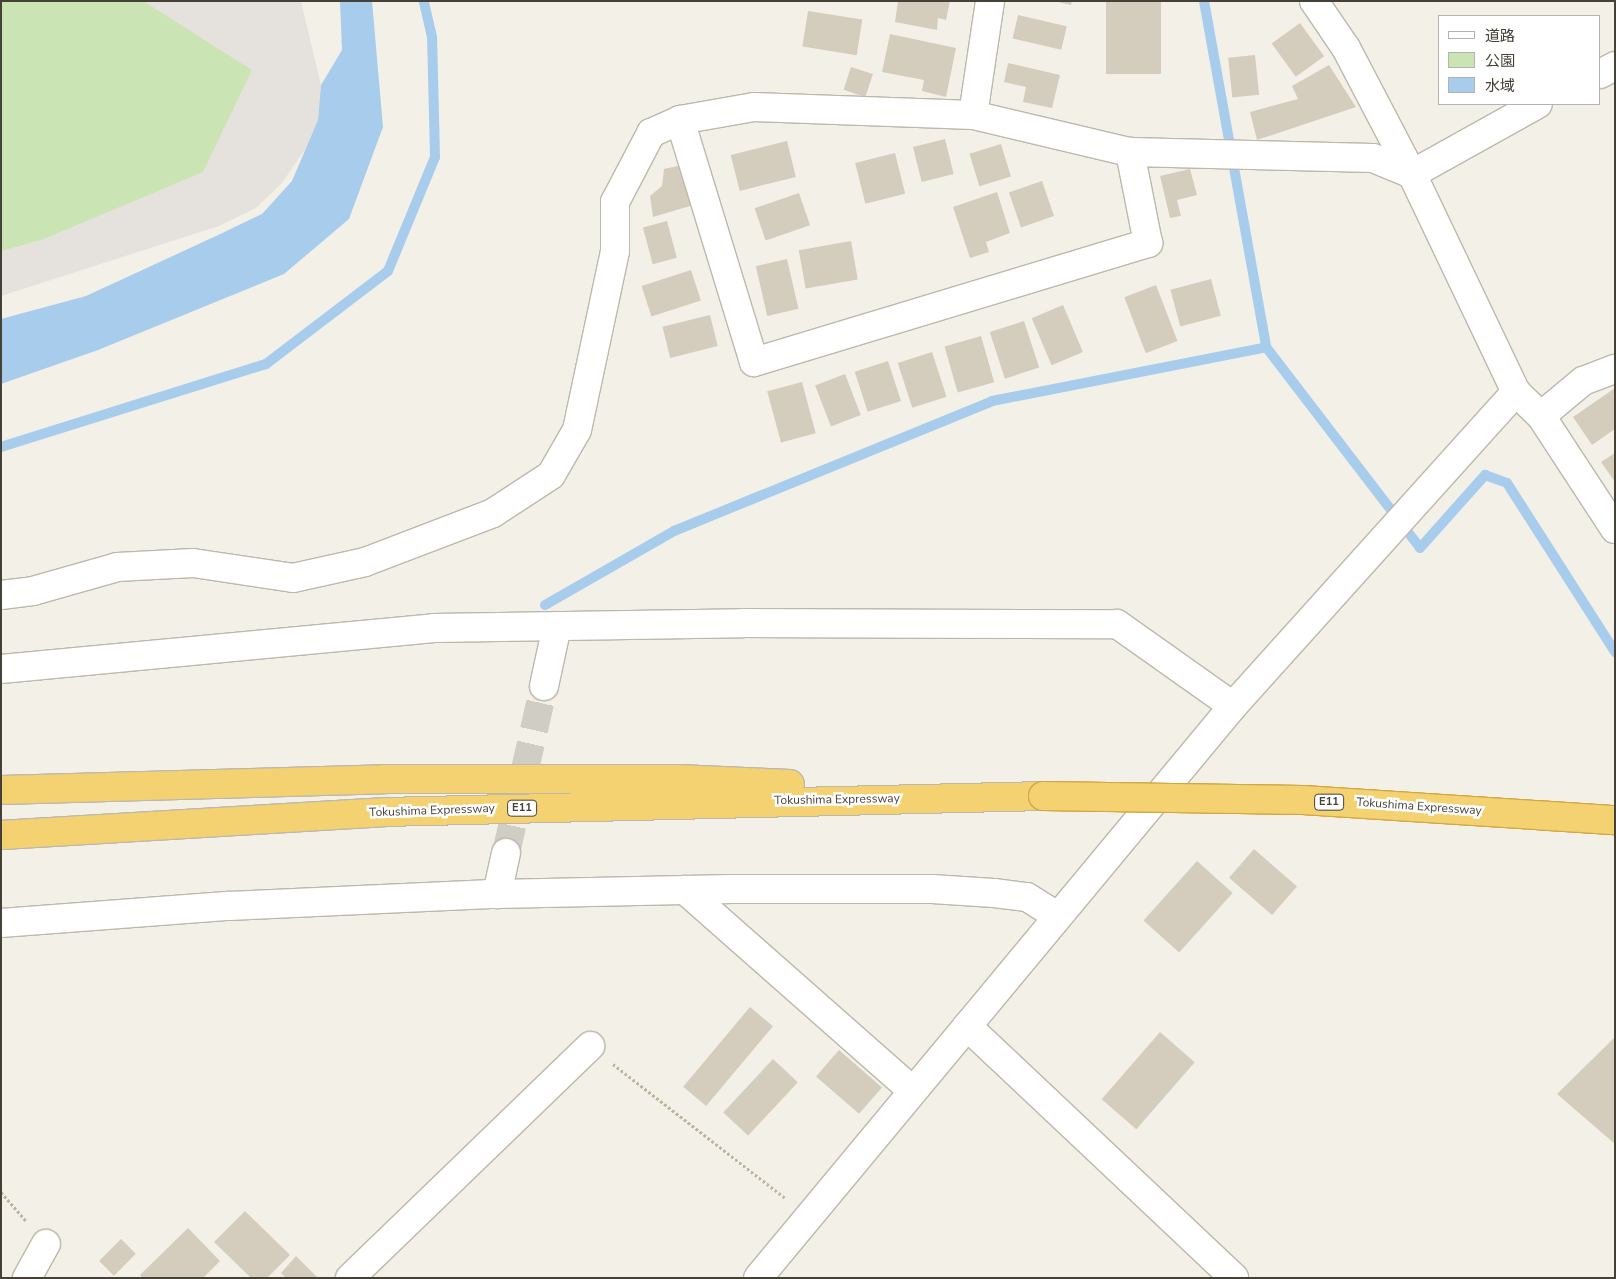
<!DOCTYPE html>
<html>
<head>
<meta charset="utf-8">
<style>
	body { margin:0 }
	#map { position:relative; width:1616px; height:1279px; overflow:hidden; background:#f3f0e8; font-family:"Nunito Sans","Noto Sans JP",sans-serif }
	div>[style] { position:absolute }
	.industrial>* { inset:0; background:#e5e2dd }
	.green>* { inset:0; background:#cbe4b3 }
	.water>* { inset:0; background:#a8ccec }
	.stream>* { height:10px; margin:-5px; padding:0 5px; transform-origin:5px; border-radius:5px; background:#a8ccec }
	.building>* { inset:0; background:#d4cdbe; transform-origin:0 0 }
	.minor-tunnel>* { height:28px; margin-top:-14px; transform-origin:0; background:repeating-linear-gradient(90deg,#d0cdc5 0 28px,transparent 0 42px) }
	.path>* { height:3px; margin-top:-1.5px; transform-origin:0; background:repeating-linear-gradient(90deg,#bfb59d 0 2.5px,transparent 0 5px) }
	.roads { filter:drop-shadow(1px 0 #beb8ab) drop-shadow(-1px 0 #beb8ab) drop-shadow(0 1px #beb8ab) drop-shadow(0 -1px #beb8ab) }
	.minor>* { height:28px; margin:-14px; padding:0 14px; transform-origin:14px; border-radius:14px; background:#fff }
	.highway>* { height:28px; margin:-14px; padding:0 14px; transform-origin:14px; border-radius:14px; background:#f4d171 }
	.bridges { filter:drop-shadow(1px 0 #d3a742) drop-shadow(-1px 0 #d3a742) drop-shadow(0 1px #d3a742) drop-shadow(0 -1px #d3a742) }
	.highway-bridge>* { height:28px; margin:-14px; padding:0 14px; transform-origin:14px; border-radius:14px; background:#f4d171 }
	span { translate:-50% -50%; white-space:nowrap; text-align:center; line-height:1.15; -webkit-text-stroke:5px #fff; paint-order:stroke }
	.shield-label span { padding:1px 4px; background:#fff; border:1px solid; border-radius:4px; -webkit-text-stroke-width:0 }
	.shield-label { font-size:11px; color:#464137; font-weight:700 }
	.street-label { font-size:12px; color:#464137 }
	.frame { position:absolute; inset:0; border:2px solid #464137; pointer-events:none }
	.legend { position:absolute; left:1438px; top:15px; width:162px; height:90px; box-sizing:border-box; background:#fff; border:1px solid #b5b3af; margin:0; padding:6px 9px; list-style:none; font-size:15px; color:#464137 }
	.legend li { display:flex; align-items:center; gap:10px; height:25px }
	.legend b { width:25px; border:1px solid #b5b3af }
</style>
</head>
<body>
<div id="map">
	<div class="industrial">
		<i style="clip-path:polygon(1px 1px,301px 1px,321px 85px,318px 120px,306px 148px,282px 183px,256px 208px,219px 226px,1px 296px)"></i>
	</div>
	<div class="green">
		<i style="clip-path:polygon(1px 1px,143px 1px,252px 70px,203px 172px,44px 239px,1px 251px)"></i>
	</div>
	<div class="water">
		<i style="clip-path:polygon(340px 1px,372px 1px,383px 127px,349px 219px,284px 274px,98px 350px,1px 384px,1px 319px,86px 296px,216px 236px,262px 214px,292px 181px,318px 120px,321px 85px,342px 50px)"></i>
	</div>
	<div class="stream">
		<i style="left:1204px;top:1px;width:352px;rotate:79.8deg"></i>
		<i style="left:1266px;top:347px;width:253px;rotate:52.5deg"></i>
		<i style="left:1420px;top:548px;width:98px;rotate:-48.3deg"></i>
		<i style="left:1485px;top:475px;width:23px;rotate:20deg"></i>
		<i style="left:1507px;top:483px;width:201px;rotate:57.4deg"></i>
		<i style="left:1px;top:447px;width:278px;rotate:-17.4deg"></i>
		<i style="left:266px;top:364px;width:153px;rotate:-37.3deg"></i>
		<i style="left:388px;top:271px;width:123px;rotate:-67.6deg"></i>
		<i style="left:435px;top:157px;width:120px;rotate:-91.4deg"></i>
		<i style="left:432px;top:37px;width:37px;rotate:-103deg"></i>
		<i style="left:545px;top:605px;width:149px;rotate:-29.8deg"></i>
		<i style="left:674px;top:531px;width:344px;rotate:-22.2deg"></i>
		<i style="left:992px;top:401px;width:279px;rotate:-11.1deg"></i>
	</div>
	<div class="building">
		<i style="clip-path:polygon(898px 1px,950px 1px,946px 20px,938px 18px,937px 30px,895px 22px)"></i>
		<i style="clip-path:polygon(1054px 1px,1072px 1px,1071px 5px)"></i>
		<i style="left:1106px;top:1px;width:55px;height:73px"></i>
		<i style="left:808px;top:11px;width:55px;height:36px;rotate:9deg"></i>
		<i style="left:1018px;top:15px;width:50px;height:24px;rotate:13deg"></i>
		<i style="left:1300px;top:23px;width:41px;height:35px;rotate:54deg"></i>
		<i style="clip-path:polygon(890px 34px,956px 48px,946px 97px,922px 91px,924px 80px,882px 72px)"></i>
		<i style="left:1255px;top:55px;width:40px;height:27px;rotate:84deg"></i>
		<i style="clip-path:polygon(1008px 63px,1060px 75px,1052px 108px,1023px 102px,1026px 87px,1004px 82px)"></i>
		<i style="clip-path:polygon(1329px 65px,1356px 107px,1257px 140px,1250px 112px,1298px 99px,1292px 86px)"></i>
		<i style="left:851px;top:67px;width:23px;height:24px;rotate:18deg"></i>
		<i style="left:945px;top:139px;width:36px;height:33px;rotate:76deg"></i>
		<i style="left:787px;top:141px;width:37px;height:58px;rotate:76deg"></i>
		<i style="left:1001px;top:144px;width:34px;height:33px;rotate:73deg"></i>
		<i style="left:895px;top:153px;width:42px;height:41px;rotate:76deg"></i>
		<i style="clip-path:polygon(682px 165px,700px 203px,653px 217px,650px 196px,662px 186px,664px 169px)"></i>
		<i style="clip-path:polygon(1190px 169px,1197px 195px,1177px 200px,1181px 216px,1170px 218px,1160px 176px)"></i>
		<i style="left:1042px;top:181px;width:37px;height:35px;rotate:71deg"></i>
		<i style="clip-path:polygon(997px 192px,1010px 233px,986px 242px,989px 252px,970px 258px,953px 207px)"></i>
		<i style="left:799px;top:193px;width:34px;height:47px;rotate:71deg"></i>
		<i style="left:667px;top:221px;width:38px;height:25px;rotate:75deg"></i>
		<i style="left:851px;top:241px;width:39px;height:53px;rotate:80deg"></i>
		<i style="left:787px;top:259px;width:51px;height:32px;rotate:77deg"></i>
		<i style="left:691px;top:270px;width:32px;height:52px;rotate:72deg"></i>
		<i style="left:1211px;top:279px;width:38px;height:42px;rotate:75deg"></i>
		<i style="left:1156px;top:285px;width:60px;height:34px;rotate:69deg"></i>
		<i style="left:1063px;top:305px;width:51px;height:34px;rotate:67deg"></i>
		<i style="left:710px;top:315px;width:32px;height:49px;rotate:76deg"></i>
		<i style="left:1024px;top:321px;width:49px;height:36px;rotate:72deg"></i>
		<i style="left:981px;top:336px;width:48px;height:38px;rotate:74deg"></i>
		<i style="left:932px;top:352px;width:47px;height:36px;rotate:72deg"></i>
		<i style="left:888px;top:361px;width:42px;height:35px;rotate:72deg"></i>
		<i style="left:845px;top:374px;width:44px;height:32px;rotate:69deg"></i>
		<i style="left:802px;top:382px;width:53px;height:36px;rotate:75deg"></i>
		<i style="clip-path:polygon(1615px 388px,1615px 429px,1592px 445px,1573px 417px)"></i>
		<i style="clip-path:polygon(1615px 453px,1615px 482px,1601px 462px)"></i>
		<i style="left:1254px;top:849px;width:57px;height:38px;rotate:41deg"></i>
		<i style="left:1197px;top:861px;width:48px;height:80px;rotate:42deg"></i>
		<i style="left:750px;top:1007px;width:30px;height:104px;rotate:40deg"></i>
		<i style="left:1160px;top:1032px;width:46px;height:89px;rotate:41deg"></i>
		<i style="clip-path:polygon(1615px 1037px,1615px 1144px,1557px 1094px)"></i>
		<i style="left:839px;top:1050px;width:57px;height:35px;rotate:41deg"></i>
		<i style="left:773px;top:1059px;width:34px;height:73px;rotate:43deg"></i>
		<i style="clip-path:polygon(245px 1211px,290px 1255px,267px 1278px,251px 1278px,214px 1242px)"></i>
		<i style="clip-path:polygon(188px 1228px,220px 1261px,203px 1278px,143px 1278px,140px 1275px)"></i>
		<i style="left:121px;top:1239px;width:21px;height:31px;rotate:45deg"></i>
		<i style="clip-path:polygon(296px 1256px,318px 1278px,286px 1278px,281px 1273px)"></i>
	</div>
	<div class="minor-tunnel">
		<i style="left:506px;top:853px;width:171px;rotate:-77.2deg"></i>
	</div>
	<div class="path">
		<i style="left:613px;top:1064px;width:218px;rotate:37.9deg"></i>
		<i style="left:1px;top:1192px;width:38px;rotate:49deg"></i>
	</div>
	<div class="roads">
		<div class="minor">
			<i style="left:1314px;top:1px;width:57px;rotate:55.8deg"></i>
			<i style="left:1346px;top:48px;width:142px;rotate:62.4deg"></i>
			<i style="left:1412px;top:174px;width:242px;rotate:64.5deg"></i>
			<i style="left:1516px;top:392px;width:35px;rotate:44deg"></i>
			<i style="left:1541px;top:416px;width:135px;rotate:56.8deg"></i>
			<i style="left:1600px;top:74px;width:17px;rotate:-28deg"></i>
			<i style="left:973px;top:115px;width:115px;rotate:-81.5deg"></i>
			<i style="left:680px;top:120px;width:253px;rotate:73deg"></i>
			<i style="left:754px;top:362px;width:412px;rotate:-16.8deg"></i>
			<i style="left:1148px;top:243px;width:93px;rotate:-101.2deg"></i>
			<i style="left:1412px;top:174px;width:144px;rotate:-29.1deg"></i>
			<i style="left:1541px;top:416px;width:55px;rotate:-39.8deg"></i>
			<i style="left:1583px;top:381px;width:34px;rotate:-21deg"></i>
			<i style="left:1px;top:595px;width:32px;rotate:-7deg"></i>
			<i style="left:33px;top:591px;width:87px;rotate:-15.9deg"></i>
			<i style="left:117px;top:567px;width:76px;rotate:-3deg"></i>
			<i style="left:193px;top:563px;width:101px;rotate:8.5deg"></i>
			<i style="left:293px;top:578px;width:74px;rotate:-12.5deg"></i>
			<i style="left:365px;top:562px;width:137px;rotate:-20.9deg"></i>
			<i style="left:493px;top:513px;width:69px;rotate:-33.2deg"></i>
			<i style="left:551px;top:475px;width:52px;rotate:-60deg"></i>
			<i style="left:577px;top:430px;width:183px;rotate:-78deg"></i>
			<i style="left:615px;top:251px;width:49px;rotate:-90deg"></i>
			<i style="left:615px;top:202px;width:78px;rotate:-62.4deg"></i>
			<i style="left:651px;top:133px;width:32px;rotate:-24deg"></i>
			<i style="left:680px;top:120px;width:75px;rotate:-10deg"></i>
			<i style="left:754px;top:107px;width:219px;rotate:2.1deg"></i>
			<i style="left:973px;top:115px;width:161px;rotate:13.3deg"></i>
			<i style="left:1130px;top:152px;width:243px;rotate:1.4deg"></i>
			<i style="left:1373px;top:158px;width:42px;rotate:22.3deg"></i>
			<i style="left:1px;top:669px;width:435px;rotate:-5.4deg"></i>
			<i style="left:434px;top:628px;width:309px;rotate:-0.9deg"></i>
			<i style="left:743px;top:623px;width:374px;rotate:0.2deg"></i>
			<i style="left:1117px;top:624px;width:142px;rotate:35.3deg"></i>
			<i style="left:544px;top:686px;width:61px;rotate:-77.8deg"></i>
			<i style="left:685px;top:890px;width:303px;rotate:41.4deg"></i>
			<i style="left:497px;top:894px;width:42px;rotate:-77.6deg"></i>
			<i style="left:1px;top:923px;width:229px;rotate:-4.3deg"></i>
			<i style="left:229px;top:906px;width:268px;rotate:-2.6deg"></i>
			<i style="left:497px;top:894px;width:235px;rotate:-1.2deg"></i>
			<i style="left:732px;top:889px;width:200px"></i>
			<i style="left:932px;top:889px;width:62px;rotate:3.7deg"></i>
			<i style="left:994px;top:893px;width:33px;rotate:7deg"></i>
			<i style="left:1027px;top:897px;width:36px;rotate:32deg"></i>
			<i style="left:967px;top:1026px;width:367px;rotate:43.3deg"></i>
			<i style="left:27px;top:1278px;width:39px;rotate:-61deg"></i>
			<i style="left:350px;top:1278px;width:334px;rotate:-44deg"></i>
			<i style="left:758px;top:1278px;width:744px;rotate:-50.29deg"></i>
			<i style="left:1233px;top:706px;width:423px;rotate:-48deg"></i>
		</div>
		<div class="highway">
			<i style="left:1px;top:790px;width:384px;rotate:-1.6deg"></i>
			<i style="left:385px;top:779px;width:293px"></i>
			<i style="left:678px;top:779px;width:112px;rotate:2.6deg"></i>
			<i style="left:1px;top:835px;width:385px;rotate:-3.4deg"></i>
			<i style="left:385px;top:812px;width:658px;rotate:-1.39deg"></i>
		</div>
	</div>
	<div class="bridges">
		<div class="highway-bridge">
			<i style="left:1043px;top:796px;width:260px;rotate:0.9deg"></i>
			<i style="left:1303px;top:800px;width:313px;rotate:3.7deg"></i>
		</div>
	</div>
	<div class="shield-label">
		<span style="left:1329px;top:802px">E11</span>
		<span style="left:522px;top:808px">E11</span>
	</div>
	<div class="street-label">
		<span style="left:837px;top:800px;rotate:-1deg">Tokushima Expressway</span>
		<span style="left:1419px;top:807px;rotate:4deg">Tokushima Expressway</span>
		<span style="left:432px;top:811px;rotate:-2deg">Tokushima Expressway</span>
	</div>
	<div class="frame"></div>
	<ul class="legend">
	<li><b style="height:6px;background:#fff"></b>道路</li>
	<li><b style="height:14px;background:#cbe4b3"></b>公園</li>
	<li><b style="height:14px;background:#a8ccec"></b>水域</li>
	</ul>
</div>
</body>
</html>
